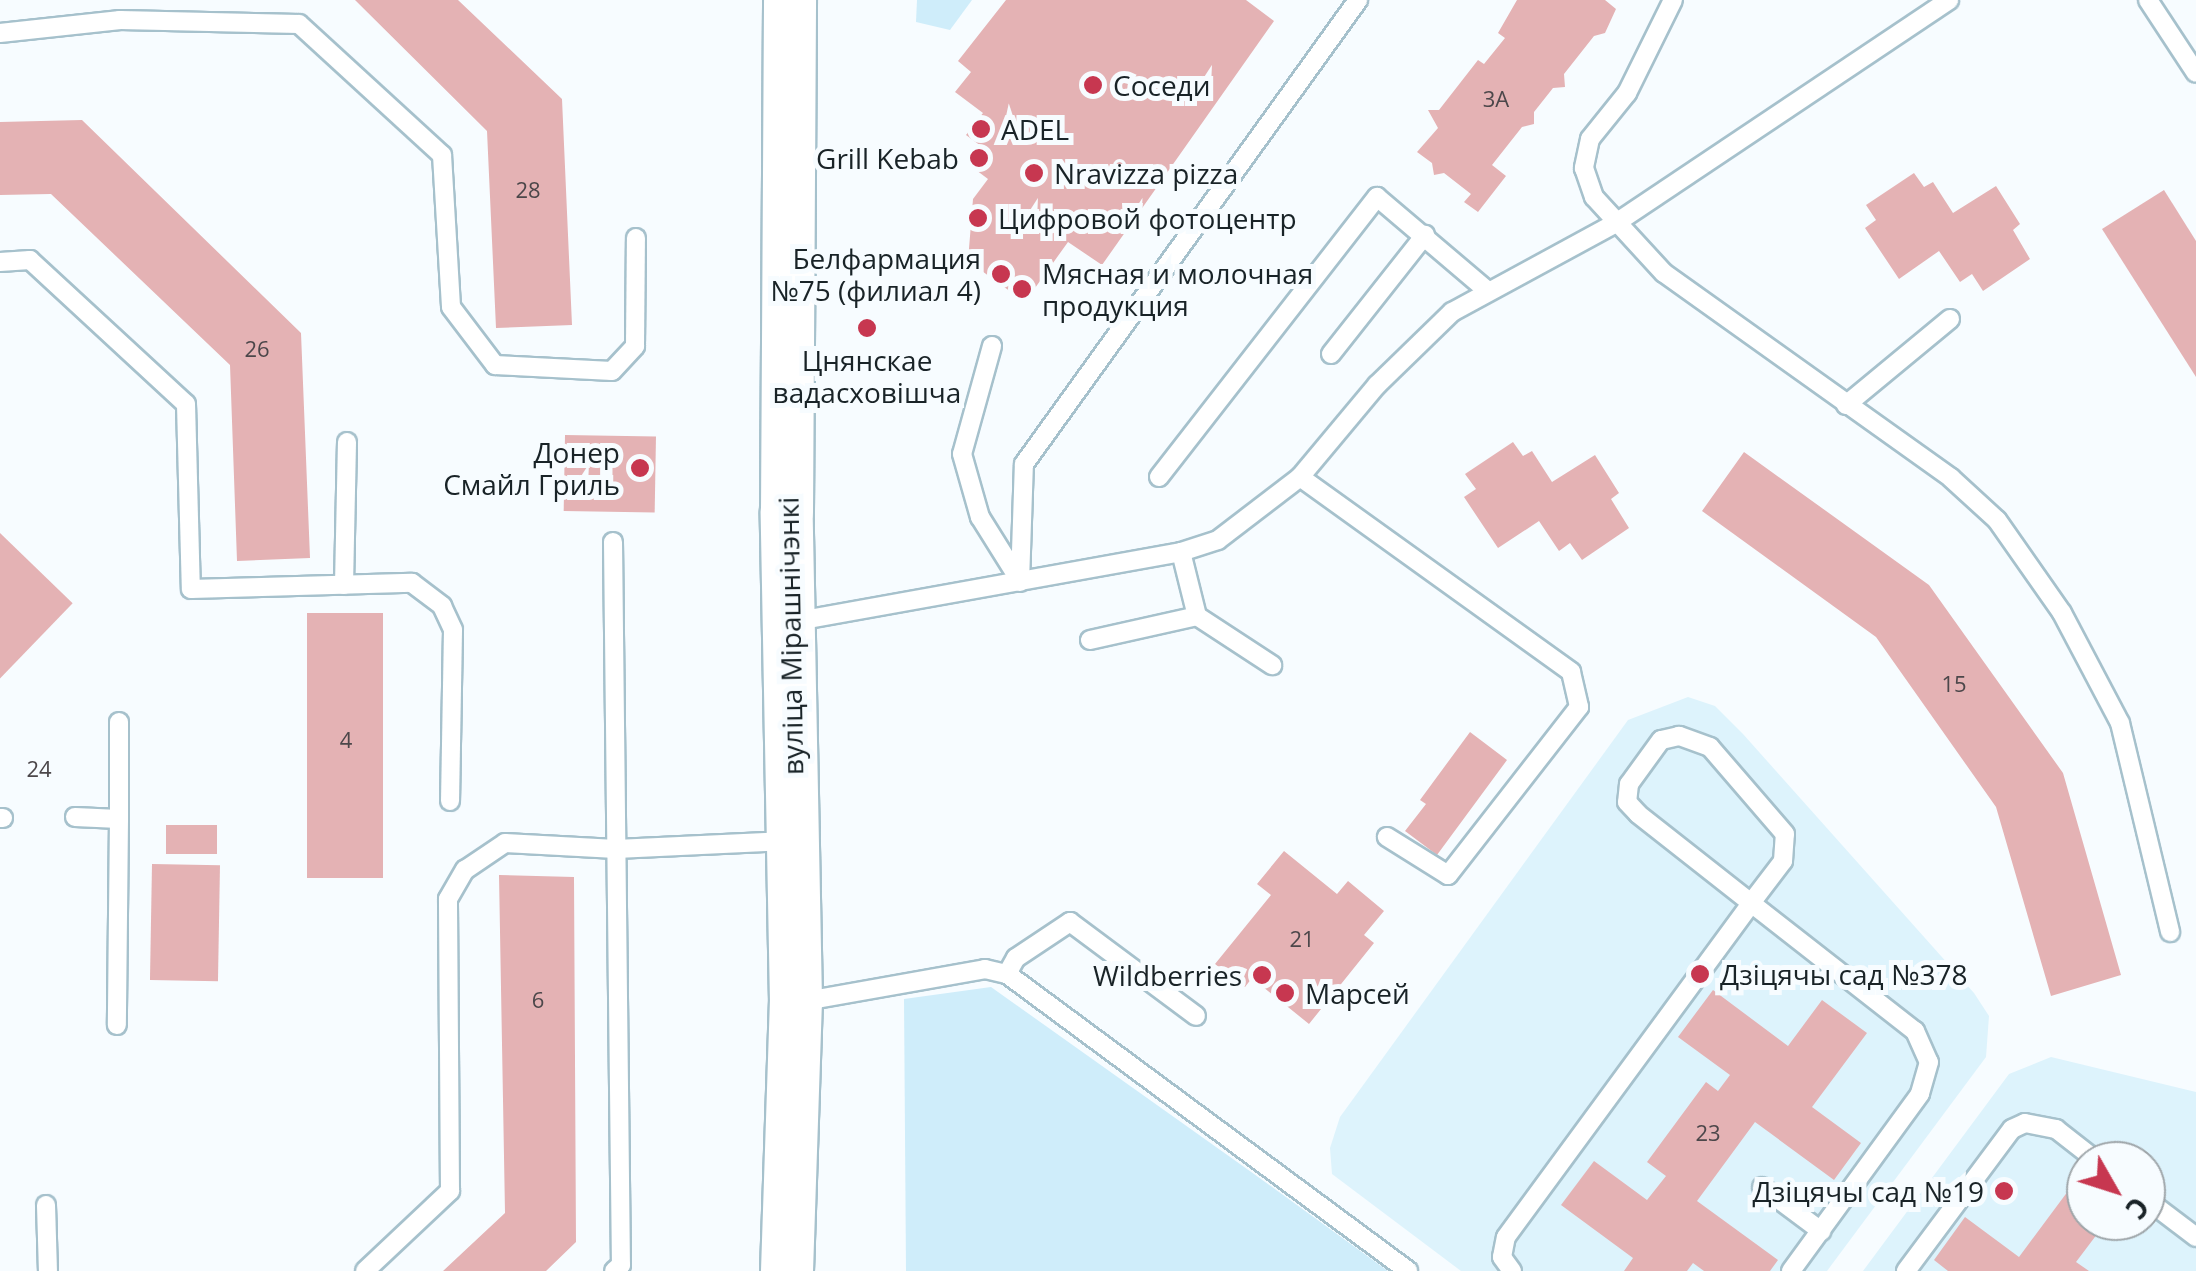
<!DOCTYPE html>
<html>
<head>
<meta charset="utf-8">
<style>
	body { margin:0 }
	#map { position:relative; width:2196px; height:1271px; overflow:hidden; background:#f7fcff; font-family:"Open Sans",sans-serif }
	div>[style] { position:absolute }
	.built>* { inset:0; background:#ddf3fc }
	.green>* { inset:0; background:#cfedfa }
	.building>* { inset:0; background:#e4b2b4; transform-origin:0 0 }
	.roads { filter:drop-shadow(2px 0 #a6c1cc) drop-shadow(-2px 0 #a6c1cc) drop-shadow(0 2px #a6c1cc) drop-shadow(0 -2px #a6c1cc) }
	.service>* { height:18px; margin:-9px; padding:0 9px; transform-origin:9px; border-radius:9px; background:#fff }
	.secondary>* { height:52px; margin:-26px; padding:0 26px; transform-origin:26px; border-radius:26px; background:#fff }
	.dots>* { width:28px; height:28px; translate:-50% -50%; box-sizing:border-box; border:5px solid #f7fcff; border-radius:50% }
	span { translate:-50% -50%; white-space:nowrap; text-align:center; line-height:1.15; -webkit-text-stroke:10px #f7fcff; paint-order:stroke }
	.number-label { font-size:22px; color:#4c474a }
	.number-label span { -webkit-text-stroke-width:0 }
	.poi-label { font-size:28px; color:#192327 }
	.left { translate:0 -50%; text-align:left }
	.right { translate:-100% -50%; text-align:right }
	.street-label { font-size:28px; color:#192327 }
	.north { position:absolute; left:2066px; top:1141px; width:100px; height:100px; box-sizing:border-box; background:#f7fcff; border:2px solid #9ea5a9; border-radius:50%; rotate:129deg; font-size:28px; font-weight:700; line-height:40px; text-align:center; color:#192327 }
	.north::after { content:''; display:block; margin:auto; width:35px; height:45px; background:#c73750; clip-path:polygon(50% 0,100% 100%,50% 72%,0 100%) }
</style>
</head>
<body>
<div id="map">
	<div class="built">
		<i style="clip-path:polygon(1688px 697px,1715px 706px,1743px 734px,1974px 993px,1989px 1016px,1986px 1057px,1827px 1271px,1461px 1271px,1332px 1174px,1330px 1148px,1340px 1117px,1628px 720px)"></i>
		<i style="clip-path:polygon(evenodd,2051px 1057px,2196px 1092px,2196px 1271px,1863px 1271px,2009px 1074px,2051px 1057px,2086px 1161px,2146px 1161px,2146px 1221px,2086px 1221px,2086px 1161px)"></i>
	</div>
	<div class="green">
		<i style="clip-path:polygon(917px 0,972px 0,950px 30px,916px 22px)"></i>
		<i style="clip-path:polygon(991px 987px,1254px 1174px,1388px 1271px,906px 1271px,904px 999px)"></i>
	</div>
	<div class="building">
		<i style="clip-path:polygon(355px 0,458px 0,562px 99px,572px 325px,496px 328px,487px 131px)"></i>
		<i style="clip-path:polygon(1006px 0,1246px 0,1274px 21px,1102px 265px,1068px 242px,1025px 302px,968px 261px,973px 199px,988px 179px,968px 164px,981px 146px,966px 135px,983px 113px,955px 92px,971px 72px,958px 61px)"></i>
		<i style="clip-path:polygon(1517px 0,1605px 0,1616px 9px,1605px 33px,1594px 36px,1564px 74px,1565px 87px,1553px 88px,1534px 112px,1534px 124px,1522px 127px,1492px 165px,1506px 176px,1478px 212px,1464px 202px,1471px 194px,1444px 173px,1434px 175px,1432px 163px,1417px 152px,1438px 128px,1428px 110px,1439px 110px,1478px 60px,1484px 64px,1505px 38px,1498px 33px)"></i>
		<i style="clip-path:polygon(82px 120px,301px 333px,310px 558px,237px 561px,230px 365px,51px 194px,0 195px,0 122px)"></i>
		<i style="clip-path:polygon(1914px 173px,1924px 187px,1933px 182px,1953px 213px,1996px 186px,2020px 224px,2013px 230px,2030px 259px,1983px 291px,1972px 274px,1960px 282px,1939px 251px,1899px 279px,1865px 228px,1876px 220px,1866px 205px)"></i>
		<i style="clip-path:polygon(2164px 190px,2196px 241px,2196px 377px,2102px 229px)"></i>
		<i style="left:565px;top:435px;width:91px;height:76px;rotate:1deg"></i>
		<i style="clip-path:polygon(1513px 442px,1523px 456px,1532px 451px,1552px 482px,1595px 455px,1619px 493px,1611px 499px,1629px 528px,1582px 560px,1570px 543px,1559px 551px,1539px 521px,1498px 548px,1464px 497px,1476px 489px,1465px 474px)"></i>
		<i style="clip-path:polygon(1744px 452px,1929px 585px,2063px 773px,2121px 975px,2051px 996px,1996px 807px,1876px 637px,1702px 511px)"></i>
		<i style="left:0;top:533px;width:101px;height:558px;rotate:44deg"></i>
		<i style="left:307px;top:613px;width:76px;height:265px"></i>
		<i style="clip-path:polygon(1470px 732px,1507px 760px,1437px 855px,1405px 831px,1426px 804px,1420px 800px)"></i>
		<i style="left:166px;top:825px;width:51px;height:29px"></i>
		<i style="clip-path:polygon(1284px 851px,1337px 894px,1348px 881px,1384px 911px,1364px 935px,1374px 943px,1309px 1024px,1252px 978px,1245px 987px,1215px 964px,1271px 895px,1257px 884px)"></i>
		<i style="left:152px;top:864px;width:68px;height:116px;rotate:1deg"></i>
		<i style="clip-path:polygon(499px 875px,574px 877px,576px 1242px,546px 1271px,443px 1271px,505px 1213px)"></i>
		<i style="clip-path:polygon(1713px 990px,1788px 1046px,1822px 1000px,1867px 1033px,1812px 1107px,1861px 1143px,1834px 1180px,1755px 1122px,1697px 1201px,1778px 1260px,1770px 1271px,1704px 1271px,1693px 1263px,1687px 1271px,1624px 1271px,1633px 1258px,1561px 1205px,1594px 1161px,1647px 1200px,1666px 1176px,1647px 1162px,1706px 1082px,1718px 1091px,1730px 1075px,1678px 1037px)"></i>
		<i style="clip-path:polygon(2074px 1183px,2086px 1192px,2086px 1221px,2107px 1221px,2076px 1262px,2089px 1271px,1948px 1271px,1934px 1260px,1965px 1217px,2019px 1257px)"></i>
	</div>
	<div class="roads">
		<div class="service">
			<i style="left:1673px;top:0;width:104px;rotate:116.3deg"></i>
			<i style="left:1627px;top:93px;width:59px;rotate:128.8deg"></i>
			<i style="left:1590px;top:139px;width:30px;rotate:102deg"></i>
			<i style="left:1584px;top:168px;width:31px;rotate:71deg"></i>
			<i style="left:1594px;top:197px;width:103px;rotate:47.4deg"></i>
			<i style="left:1664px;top:273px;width:353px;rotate:35.5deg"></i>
			<i style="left:1951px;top:478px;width:62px;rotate:42.4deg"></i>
			<i style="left:1997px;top:520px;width:113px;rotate:55deg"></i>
			<i style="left:2062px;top:613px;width:124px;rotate:62.2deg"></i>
			<i style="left:2120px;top:723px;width:215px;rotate:76.5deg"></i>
			<i style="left:2148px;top:0;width:87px;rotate:56.7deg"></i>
			<i style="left:0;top:33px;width:121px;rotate:-6.2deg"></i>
			<i style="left:120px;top:20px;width:179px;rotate:1.3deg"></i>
			<i style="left:299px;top:24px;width:194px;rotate:42.5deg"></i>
			<i style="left:442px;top:155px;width:152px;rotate:86.6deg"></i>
			<i style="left:451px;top:307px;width:73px;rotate:52.8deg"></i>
			<i style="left:495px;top:365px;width:117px;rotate:2.9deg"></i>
			<i style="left:612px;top:371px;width:34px;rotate:-47deg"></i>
			<i style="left:635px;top:346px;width:108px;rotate:-89.5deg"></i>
			<i style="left:0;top:262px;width:30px;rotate:-4deg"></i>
			<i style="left:30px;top:260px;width:212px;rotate:42.7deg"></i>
			<i style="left:186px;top:404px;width:185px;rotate:88.5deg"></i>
			<i style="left:191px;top:589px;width:221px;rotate:-1.6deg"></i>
			<i style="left:412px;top:583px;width:38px;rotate:37deg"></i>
			<i style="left:442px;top:606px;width:26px;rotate:65deg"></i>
			<i style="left:453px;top:630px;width:171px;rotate:91deg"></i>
			<i style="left:992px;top:346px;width:112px;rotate:105.5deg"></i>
			<i style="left:962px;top:454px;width:66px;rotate:74.1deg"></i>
			<i style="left:980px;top:517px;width:75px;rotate:58deg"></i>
			<i style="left:1331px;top:354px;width:152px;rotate:-51.7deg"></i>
			<i style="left:1846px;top:405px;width:135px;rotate:-39.6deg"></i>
			<i style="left:1159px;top:477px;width:355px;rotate:-52.1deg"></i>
			<i style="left:1377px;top:197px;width:145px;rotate:40.3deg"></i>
			<i style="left:1300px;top:477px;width:334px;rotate:35.7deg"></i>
			<i style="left:1571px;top:672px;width:36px;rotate:77deg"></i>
			<i style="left:1579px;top:707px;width:213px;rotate:127.9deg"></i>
			<i style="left:1448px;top:875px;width:72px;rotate:-148.1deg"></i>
			<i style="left:613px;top:542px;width:723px;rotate:89.37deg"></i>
			<i style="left:621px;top:1265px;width:9px;rotate:139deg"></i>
			<i style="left:1181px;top:552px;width:66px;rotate:76deg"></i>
			<i style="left:1197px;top:616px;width:90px;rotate:33.2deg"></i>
			<i style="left:1020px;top:582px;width:118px;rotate:-88.1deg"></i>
			<i style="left:1024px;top:464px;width:572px;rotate:-54.25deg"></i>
			<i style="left:344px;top:585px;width:143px;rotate:-88.8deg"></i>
			<i style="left:792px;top:622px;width:395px;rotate:-10.2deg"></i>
			<i style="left:1181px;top:552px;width:39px;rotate:-18deg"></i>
			<i style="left:1218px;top:540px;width:103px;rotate:-37.5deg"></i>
			<i style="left:1300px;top:477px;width:120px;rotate:-50.1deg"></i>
			<i style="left:1377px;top:385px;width:105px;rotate:-44.2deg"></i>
			<i style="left:1452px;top:312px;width:187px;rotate:-28.5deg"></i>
			<i style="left:1616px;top:223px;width:401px;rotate:-33.8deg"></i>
			<i style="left:1090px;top:640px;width:110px;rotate:-12.6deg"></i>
			<i style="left:75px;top:817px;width:44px;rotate:2.6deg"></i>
			<i style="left:119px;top:819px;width:206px;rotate:90.6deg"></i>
			<i style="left:0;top:818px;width:3px"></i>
			<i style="left:119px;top:819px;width:97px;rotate:-90deg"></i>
			<i style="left:1007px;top:974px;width:18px;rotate:-61deg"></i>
			<i style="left:1016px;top:958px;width:65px;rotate:-33.7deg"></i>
			<i style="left:1070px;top:922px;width:157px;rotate:36.7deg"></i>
			<i style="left:800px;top:1002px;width:188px;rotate:-10.1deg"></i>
			<i style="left:985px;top:969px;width:23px;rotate:13deg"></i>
			<i style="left:1007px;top:974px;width:499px;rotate:36.5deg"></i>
			<i style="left:1762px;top:1187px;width:74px;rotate:36.7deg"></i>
			<i style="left:2146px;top:1199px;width:63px;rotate:37.2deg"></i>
			<i style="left:46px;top:1205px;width:66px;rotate:88.3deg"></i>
			<i style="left:365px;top:1271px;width:117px;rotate:-43.3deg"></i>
			<i style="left:450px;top:1191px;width:292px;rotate:-90.4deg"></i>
			<i style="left:448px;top:899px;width:34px;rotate:-60deg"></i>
			<i style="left:465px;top:870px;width:48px;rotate:-34deg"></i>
			<i style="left:505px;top:843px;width:111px;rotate:3.1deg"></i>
			<i style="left:616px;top:849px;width:171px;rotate:-2.7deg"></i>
			<i style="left:1512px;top:1271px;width:17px;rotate:-126deg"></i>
			<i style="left:1502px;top:1257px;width:20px;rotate:-79deg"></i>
			<i style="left:1506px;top:1237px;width:414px;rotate:-53.7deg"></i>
			<i style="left:1751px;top:903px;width:53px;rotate:-52.7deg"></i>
			<i style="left:1783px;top:861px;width:27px;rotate:-86deg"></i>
			<i style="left:1785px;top:834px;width:115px;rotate:-130.8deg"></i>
			<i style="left:1710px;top:747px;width:33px;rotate:-160deg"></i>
			<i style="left:1679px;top:736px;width:18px;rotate:167deg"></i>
			<i style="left:1661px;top:740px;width:54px;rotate:126deg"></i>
			<i style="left:1629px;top:784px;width:18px;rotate:96deg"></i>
			<i style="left:1627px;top:802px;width:16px;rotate:47deg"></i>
			<i style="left:1638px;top:814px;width:144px;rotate:38.2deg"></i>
			<i style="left:1751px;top:903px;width:208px;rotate:38deg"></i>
			<i style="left:1915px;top:1031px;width:34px;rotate:66deg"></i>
			<i style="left:1929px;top:1062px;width:33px;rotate:106deg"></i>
			<i style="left:1920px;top:1094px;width:219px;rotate:126.1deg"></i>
			<i style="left:1906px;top:1271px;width:177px;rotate:-53.3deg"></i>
			<i style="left:2012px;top:1129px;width:14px;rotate:-25deg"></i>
			<i style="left:2025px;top:1123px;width:32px;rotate:11deg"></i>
			<i style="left:2056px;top:1129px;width:52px;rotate:38deg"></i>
		</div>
		<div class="secondary">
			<i style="left:787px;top:1271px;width:269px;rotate:-88.1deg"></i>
			<i style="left:796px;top:1002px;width:490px;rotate:-91.1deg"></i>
			<i style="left:787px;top:512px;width:512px;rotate:-89.66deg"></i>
		</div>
	</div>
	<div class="dots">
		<i style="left:1093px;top:85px;background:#c73750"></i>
		<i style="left:981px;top:129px;background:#c73750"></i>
		<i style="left:979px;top:158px;background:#c73750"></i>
		<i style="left:1034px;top:173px;background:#c73750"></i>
		<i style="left:978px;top:218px;background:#c73750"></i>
		<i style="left:1001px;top:274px;background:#c73750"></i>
		<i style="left:1022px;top:289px;background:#c73750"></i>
		<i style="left:867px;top:328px;background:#c73750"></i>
		<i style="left:640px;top:468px;background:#c73750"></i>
		<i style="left:1700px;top:974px;background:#c73750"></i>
		<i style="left:1262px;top:975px;background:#c73750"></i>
		<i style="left:1285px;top:993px;background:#c73750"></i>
		<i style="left:2004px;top:1191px;background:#c73750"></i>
	</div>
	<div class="number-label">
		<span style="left:1496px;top:99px">3А</span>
		<span style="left:528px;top:190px">28</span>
		<span style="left:257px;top:349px">26</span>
		<span style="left:1954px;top:684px">15</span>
		<span style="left:346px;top:740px">4</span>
		<span style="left:39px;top:769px">24</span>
		<span style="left:1302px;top:939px">21</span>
		<span style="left:538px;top:1000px">6</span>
		<span style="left:1708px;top:1133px">23</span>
	</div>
	<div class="poi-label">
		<span class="left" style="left:1113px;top:85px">Соседи</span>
		<span class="left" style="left:1001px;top:129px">ADEL</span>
		<span class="right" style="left:959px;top:158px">Grill Kebab</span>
		<span class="left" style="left:1054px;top:173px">Nravizza pizza</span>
		<span class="left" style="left:998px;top:218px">Цифровой фотоцентр</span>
		<span class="right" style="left:981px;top:274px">Белфармация<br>№75 (филиал 4)</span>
		<span class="left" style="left:1042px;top:289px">Мясная и молочная<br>продукция</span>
		<span style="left:867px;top:376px">Цнянскае<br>вадасховішча</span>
		<span class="right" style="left:620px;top:468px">Донер<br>Смайл Гриль</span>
		<span class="left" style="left:1720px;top:974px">Дзіцячы сад №378</span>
		<span class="right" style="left:1242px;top:975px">Wildberries</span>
		<span class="left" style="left:1305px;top:993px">Марсей</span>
		<span class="right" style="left:1984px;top:1191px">Дзіцячы сад №19</span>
	</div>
	<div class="street-label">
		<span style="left:790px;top:636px;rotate:-91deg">вуліца Мірашнічэнкі</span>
	</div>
	<div class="north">С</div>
</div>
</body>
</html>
